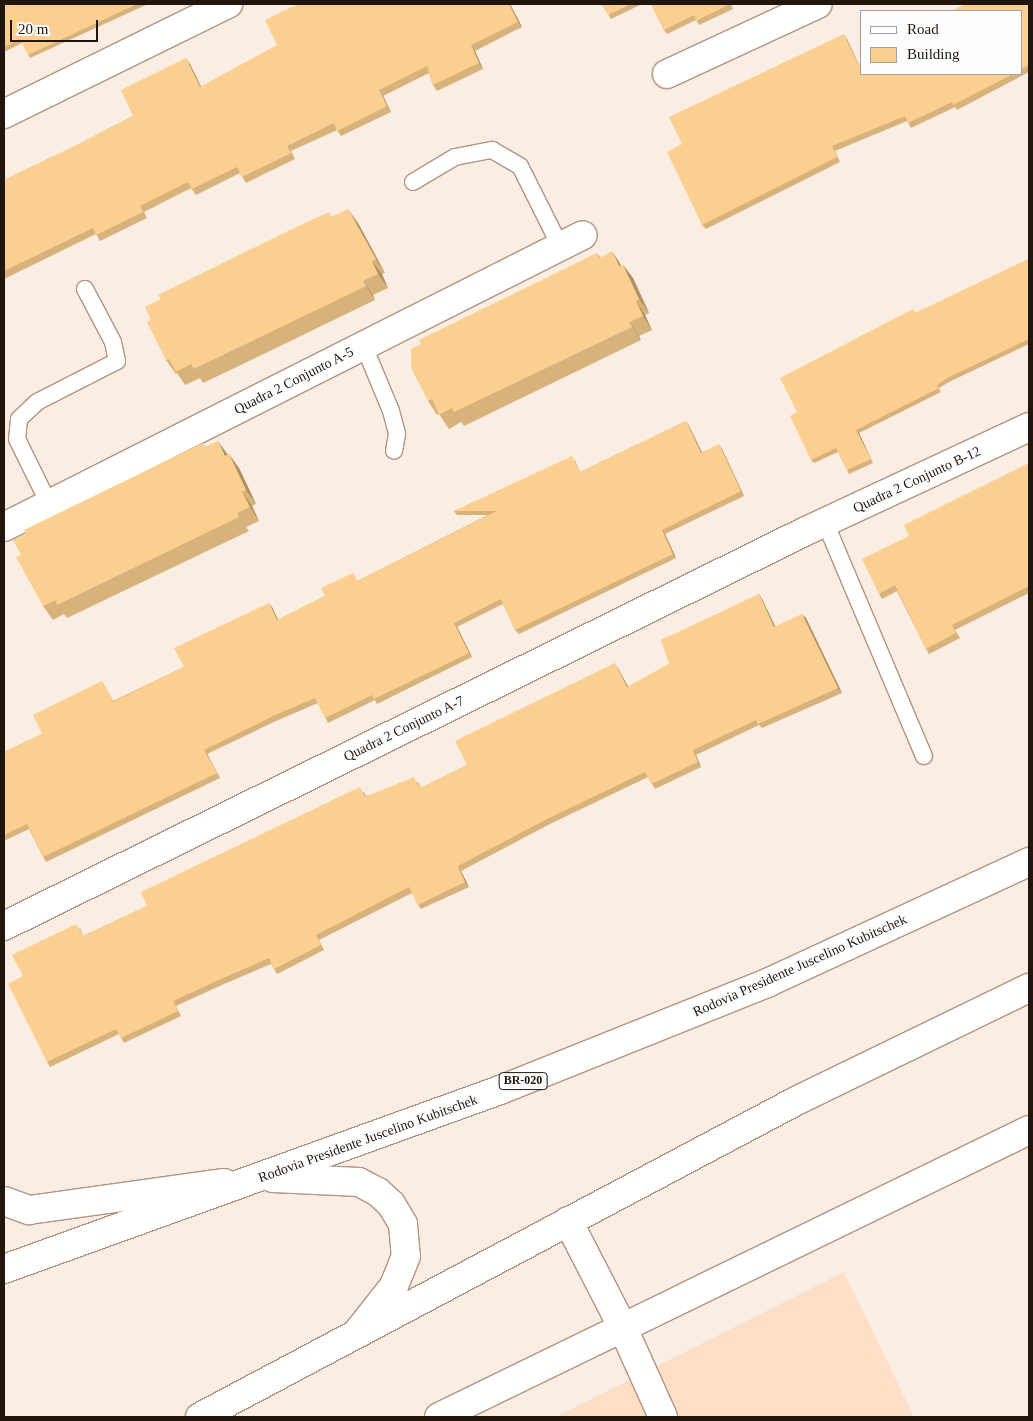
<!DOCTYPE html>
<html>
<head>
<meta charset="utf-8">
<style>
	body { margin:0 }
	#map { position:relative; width:1033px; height:1421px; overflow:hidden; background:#faede3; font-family:"Times New Roman",serif }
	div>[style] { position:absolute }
	.built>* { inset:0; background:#fddec7 }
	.roads { filter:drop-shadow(1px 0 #b2947e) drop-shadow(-1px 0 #b2947e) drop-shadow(0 1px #b2947e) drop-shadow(0 -1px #b2947e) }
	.service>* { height:16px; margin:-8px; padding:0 8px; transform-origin:8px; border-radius:8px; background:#fff }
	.minor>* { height:28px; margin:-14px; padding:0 14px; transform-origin:14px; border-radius:14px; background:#fff }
	.trunk>* { height:28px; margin:-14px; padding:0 14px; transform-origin:14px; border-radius:14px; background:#fff }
	.wall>* { inset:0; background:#d8b27b }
	.shaded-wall>* { inset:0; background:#b09164 }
	.building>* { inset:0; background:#fbcf8f }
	span { translate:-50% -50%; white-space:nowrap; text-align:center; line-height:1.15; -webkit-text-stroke:4.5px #fdfdfd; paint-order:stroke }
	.shield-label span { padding:1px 4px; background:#fdfdfd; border:1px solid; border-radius:4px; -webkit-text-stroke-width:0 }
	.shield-label { font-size:12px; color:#21160d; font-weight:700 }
	.street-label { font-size:14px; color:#21160d }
	.frame { position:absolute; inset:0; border:5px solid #21160d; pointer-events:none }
	.legend { position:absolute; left:860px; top:10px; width:162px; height:65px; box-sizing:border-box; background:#fdfdfd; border:1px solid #a5a19d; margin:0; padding:6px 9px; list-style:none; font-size:15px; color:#21160d }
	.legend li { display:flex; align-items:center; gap:10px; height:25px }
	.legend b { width:25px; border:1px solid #a5a19d }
	.scale { position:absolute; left:10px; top:20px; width:88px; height:22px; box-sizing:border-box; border:2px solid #21160d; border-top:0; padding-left:6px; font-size:15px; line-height:18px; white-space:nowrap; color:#21160d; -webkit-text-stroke:4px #fdfdfd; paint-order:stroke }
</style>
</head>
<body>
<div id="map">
	<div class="built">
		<i style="clip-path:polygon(844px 1272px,914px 1417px,555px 1417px)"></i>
	</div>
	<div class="roads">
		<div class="service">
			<i style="left:413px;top:182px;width:49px;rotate:-30.8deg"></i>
			<i style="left:455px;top:157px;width:38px;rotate:-11deg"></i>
			<i style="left:492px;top:150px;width:32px;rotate:30deg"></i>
			<i style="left:520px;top:166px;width:89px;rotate:63.4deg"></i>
			<i style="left:364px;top:346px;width:70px;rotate:67.4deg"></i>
			<i style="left:391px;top:411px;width:24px;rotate:75deg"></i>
			<i style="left:397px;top:434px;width:17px;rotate:100deg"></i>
			<i style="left:49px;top:504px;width:72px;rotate:-116.2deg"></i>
			<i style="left:17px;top:439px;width:20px;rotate:-84deg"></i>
			<i style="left:19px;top:419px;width:25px;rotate:-43deg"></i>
			<i style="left:37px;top:402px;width:90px;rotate:-27.1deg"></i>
			<i style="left:117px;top:361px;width:19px;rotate:-102deg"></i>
			<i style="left:113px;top:342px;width:60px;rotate:-117.8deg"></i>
			<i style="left:825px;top:522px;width:254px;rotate:67.1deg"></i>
		</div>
		<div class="minor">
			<i style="left:667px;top:74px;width:166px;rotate:-24.9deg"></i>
			<i style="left:4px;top:114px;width:250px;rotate:-26.2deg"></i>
			<i style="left:4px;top:527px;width:648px;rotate:-26.76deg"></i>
			<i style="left:4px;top:926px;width:892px;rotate:-26.22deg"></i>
			<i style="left:804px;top:532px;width:248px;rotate:-25deg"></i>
			<i style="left:4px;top:1201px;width:27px;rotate:20deg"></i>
			<i style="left:29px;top:1210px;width:197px;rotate:-7.9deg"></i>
			<i style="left:568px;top:1221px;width:118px;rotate:62.8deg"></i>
			<i style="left:622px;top:1326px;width:100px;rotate:65.7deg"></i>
			<i style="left:439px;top:1417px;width:656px;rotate:-25.94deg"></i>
		</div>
		<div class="trunk">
			<i style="left:273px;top:1178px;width:86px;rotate:2.7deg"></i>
			<i style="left:359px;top:1182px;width:21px;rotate:28deg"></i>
			<i style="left:378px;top:1192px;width:18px;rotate:43deg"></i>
			<i style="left:391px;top:1204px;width:23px;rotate:59deg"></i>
			<i style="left:403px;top:1224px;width:32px;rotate:85deg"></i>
			<i style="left:406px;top:1256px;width:32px;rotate:112deg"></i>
			<i style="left:394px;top:1286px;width:55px;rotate:128.3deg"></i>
			<i style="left:4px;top:1269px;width:527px;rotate:-19.84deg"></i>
			<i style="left:500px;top:1090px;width:288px;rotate:-21.8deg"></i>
			<i style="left:767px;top:983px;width:289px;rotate:-24.8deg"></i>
			<i style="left:200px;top:1417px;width:677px;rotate:-27.93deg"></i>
			<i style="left:798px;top:1100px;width:257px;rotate:-25.9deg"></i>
		</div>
	</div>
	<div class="wall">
		<i style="clip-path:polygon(4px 4px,148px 4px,30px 58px,22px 43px,4px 52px)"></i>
		<i style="clip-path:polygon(510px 4px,522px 27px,475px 51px,483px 69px,437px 91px,433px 85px,429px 73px,383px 96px,391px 112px,341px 136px,337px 130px,291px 151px,295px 159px,246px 183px,240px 173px,196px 195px,191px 188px,144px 212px,147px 218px,100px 241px,96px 234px,4px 279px,4px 180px,71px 148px,133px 116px,190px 64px,201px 87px)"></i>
		<i style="clip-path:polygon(602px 4px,642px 4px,611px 19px)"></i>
		<i style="clip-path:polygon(651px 4px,731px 4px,733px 9px,699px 25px,696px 20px,667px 34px,664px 30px)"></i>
		<i style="clip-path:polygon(1029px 4px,1029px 72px,957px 110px,955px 107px,911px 128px,907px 121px,835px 151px,840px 162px,706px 229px,702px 225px,682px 144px,847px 39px,862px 74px,1022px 74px,1022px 11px)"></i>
		<i style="clip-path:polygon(332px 217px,358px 223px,385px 273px,382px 274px,388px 288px,373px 295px,375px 300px,243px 364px,203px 383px,200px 378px,185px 385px,177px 373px,176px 374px,166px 360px)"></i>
		<i style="clip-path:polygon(597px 253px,600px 257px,621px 265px,623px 265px,633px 278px,649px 313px,645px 315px,652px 330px,639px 336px,641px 340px,464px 426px,461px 422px,449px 429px,439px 414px,437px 415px,428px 401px,421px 344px)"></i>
		<i style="clip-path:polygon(1029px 259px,1029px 344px,949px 382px,939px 388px,941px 392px,859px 433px,873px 463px,849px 474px,838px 452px,814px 463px,811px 460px,797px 412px,916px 313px)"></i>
		<i style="clip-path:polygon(686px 421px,689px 426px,702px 452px,722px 449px,744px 496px,665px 534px,676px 558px,519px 634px,515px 630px,503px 604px,457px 627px,472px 657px,377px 704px,375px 700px,328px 723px,318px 703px,276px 721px,207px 754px,220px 778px,46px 862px,43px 857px,29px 829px,4px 841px,4px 752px,42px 734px,102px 681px,113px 701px,184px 667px,272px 607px,278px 620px,325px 596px,353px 573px,357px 581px,488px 515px,457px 515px,454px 511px,575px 460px,580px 472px)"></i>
		<i style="clip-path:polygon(206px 446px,228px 455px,239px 468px,256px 504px,252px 506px,259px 521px,246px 527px,249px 531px,67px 618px,64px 614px,53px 620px,43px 606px,21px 555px,26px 534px)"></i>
		<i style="clip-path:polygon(1029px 463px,1029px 593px,955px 630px,960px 638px,929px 654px,926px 649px,897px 591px,882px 599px,879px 594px,909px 536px)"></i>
		<i style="clip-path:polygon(759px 594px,762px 599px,775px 627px,806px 618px,842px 693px,762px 728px,759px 725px,696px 755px,701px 767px,655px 789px,648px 777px,550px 824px,461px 871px,469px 887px,421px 909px,418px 905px,412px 893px,319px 940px,324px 950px,277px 974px,271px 964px,224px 984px,176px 1006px,181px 1016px,124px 1043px,119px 1034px,50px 1067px,47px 1062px,23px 976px,80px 928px,83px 936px,147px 906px,364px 792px,366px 796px,418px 782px,421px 788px,467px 765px,618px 668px,628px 687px,669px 664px)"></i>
	</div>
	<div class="shaded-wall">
		<i style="clip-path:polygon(509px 4px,510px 4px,522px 27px,518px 22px)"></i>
		<i style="clip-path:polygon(844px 34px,847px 39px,861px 69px,858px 64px)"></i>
		<i style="clip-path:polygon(471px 45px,475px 51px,483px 69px,479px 63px)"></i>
		<i style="clip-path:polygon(186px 58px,190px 64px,204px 93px,200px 87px)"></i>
		<i style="clip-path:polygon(379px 90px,383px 96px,391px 112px,387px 106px)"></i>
		<i style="clip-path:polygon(348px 209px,358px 223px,385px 273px,376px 259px)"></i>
		<i style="clip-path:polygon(612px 251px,621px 265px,619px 266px)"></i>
		<i style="clip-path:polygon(372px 261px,382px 274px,388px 288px,378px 274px)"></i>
		<i style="clip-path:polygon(623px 265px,633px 278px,649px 313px,639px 299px)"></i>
		<i style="clip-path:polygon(363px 281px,373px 295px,375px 300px,366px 286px)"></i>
		<i style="clip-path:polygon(636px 301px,645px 315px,652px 330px,643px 316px)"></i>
		<i style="clip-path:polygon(629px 322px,639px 336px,641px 340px,632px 327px)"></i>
		<i style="clip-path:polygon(686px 421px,689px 426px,704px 457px,701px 453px)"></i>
		<i style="clip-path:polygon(856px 430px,859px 433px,873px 463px,871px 459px)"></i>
		<i style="clip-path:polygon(218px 441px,228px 455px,235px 470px,225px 456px)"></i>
		<i style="clip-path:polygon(719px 444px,722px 449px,744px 496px,741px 491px)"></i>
		<i style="clip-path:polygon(229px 454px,239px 468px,256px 504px,246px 490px)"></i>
		<i style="clip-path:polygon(242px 492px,252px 506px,259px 521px,250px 507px)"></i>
		<i style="clip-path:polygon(662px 530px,665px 534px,676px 558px,673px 554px)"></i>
		<i style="clip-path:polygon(759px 594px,762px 599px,778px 632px,774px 627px)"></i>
		<i style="clip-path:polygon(269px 603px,272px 607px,280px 624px,277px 620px)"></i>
		<i style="clip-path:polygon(802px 614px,806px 618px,842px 693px,838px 688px)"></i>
		<i style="clip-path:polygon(454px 623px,457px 627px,472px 657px,469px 653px)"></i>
		<i style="clip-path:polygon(615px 663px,618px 668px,631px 692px,627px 687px)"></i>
		<i style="clip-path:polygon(204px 750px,207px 754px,220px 778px,217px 773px)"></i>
		<i style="clip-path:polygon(693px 750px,696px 755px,701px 767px,698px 762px)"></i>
		<i style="clip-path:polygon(458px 866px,461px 871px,469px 887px,465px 882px)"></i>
	</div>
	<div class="building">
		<i style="clip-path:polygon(4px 4px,137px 4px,28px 55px,20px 39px,4px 47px)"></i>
		<i style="clip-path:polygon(298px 4px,509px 4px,518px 22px,471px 45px,479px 63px,433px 85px,427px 66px,379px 90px,387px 106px,337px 131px,334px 123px,287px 146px,291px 153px,242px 177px,237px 167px,192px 189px,188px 182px,140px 206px,143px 212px,96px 235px,93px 228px,4px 271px,4px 180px,71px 148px,133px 116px,121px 90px,186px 58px,200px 87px,277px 45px,265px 20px)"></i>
		<i style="clip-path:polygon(602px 4px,631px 4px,608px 15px)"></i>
		<i style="clip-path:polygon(651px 4px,730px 4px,696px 21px,694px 15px,664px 30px)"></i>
		<i style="clip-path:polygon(965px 4px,1029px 4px,1029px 65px,1022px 69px,1022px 11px,951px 11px)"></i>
		<i style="clip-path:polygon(844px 34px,858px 64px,862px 62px,862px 74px,1013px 74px,953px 105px,952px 102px,908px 123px,905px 116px,832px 146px,837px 157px,702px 225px,667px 152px,682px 144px,669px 117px)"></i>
		<i style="clip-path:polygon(348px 209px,376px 259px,372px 261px,378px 274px,363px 281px,366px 286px,194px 369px,191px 364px,176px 372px,169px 359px,166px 360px,147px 322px,151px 320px,145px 307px,161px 299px,158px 295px,290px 230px,329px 212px,331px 217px)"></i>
		<i style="clip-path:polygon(612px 251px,619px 266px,623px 265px,639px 299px,636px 301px,643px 316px,629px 322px,632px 327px,454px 412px,452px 408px,439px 415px,432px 399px,428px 401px,411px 368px,411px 349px,421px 344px,419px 340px,597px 253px,599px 258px)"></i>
		<i style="clip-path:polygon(1029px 259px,1029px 339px,947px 378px,937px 385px,939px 388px,856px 430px,871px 459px,847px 470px,836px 448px,811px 460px,790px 416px,797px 412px,780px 378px,913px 309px,915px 313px)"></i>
		<i style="clip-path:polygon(686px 421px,701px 453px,719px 444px,741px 491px,662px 530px,673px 554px,515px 630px,501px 599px,454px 623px,469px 653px,374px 699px,372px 695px,325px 718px,315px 698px,273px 716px,204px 750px,217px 773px,43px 857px,27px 824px,4px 835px,4px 752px,42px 734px,33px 715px,102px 681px,113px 702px,184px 667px,174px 648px,269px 603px,277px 620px,325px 596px,321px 588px,353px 573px,357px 581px,497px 511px,454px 511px,572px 456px,580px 472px)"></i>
		<i style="clip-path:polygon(218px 441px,225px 456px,229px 454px,246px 490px,242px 492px,250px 507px,237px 513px,239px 517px,57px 605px,56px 600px,43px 606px,16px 557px,21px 555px,13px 540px,26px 534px,24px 530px,203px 443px,205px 447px)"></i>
		<i style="clip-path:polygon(1029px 463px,1029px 586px,952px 625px,956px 633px,926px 649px,895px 585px,879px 594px,862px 559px,909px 536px,904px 525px)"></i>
		<i style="clip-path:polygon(759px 594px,774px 627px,802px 614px,838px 688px,758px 724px,756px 720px,693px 750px,698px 762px,651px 784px,645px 772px,547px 819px,458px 866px,465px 882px,418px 905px,409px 887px,316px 935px,321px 945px,274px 969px,269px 958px,221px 979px,173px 1001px,178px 1011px,121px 1038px,116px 1029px,47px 1062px,8px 984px,23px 976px,12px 955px,76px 924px,83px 936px,147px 906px,141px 892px,360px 787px,365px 797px,414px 777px,420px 788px,467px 765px,455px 741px,615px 663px,627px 687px,669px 664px,661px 640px)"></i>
	</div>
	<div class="shield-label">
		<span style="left:523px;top:1081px">BR-020</span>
	</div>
	<div class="street-label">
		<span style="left:294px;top:381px;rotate:-27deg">Quadra 2 Conjunto A-5</span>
		<span style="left:917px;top:480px;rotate:-25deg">Quadra 2 Conjunto B-12</span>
		<span style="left:404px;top:729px;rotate:-26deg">Quadra 2 Conjunto A-7</span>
		<span style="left:800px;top:966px;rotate:-24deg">Rodovia Presidente Juscelino Kubitschek</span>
		<span style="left:368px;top:1139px;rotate:-20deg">Rodovia Presidente Juscelino Kubitschek</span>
	</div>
	<div class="frame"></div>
	<ul class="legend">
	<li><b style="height:6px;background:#fff"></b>Road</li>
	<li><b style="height:14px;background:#fbcf8f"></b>Building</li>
	</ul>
	<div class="scale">20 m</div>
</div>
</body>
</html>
